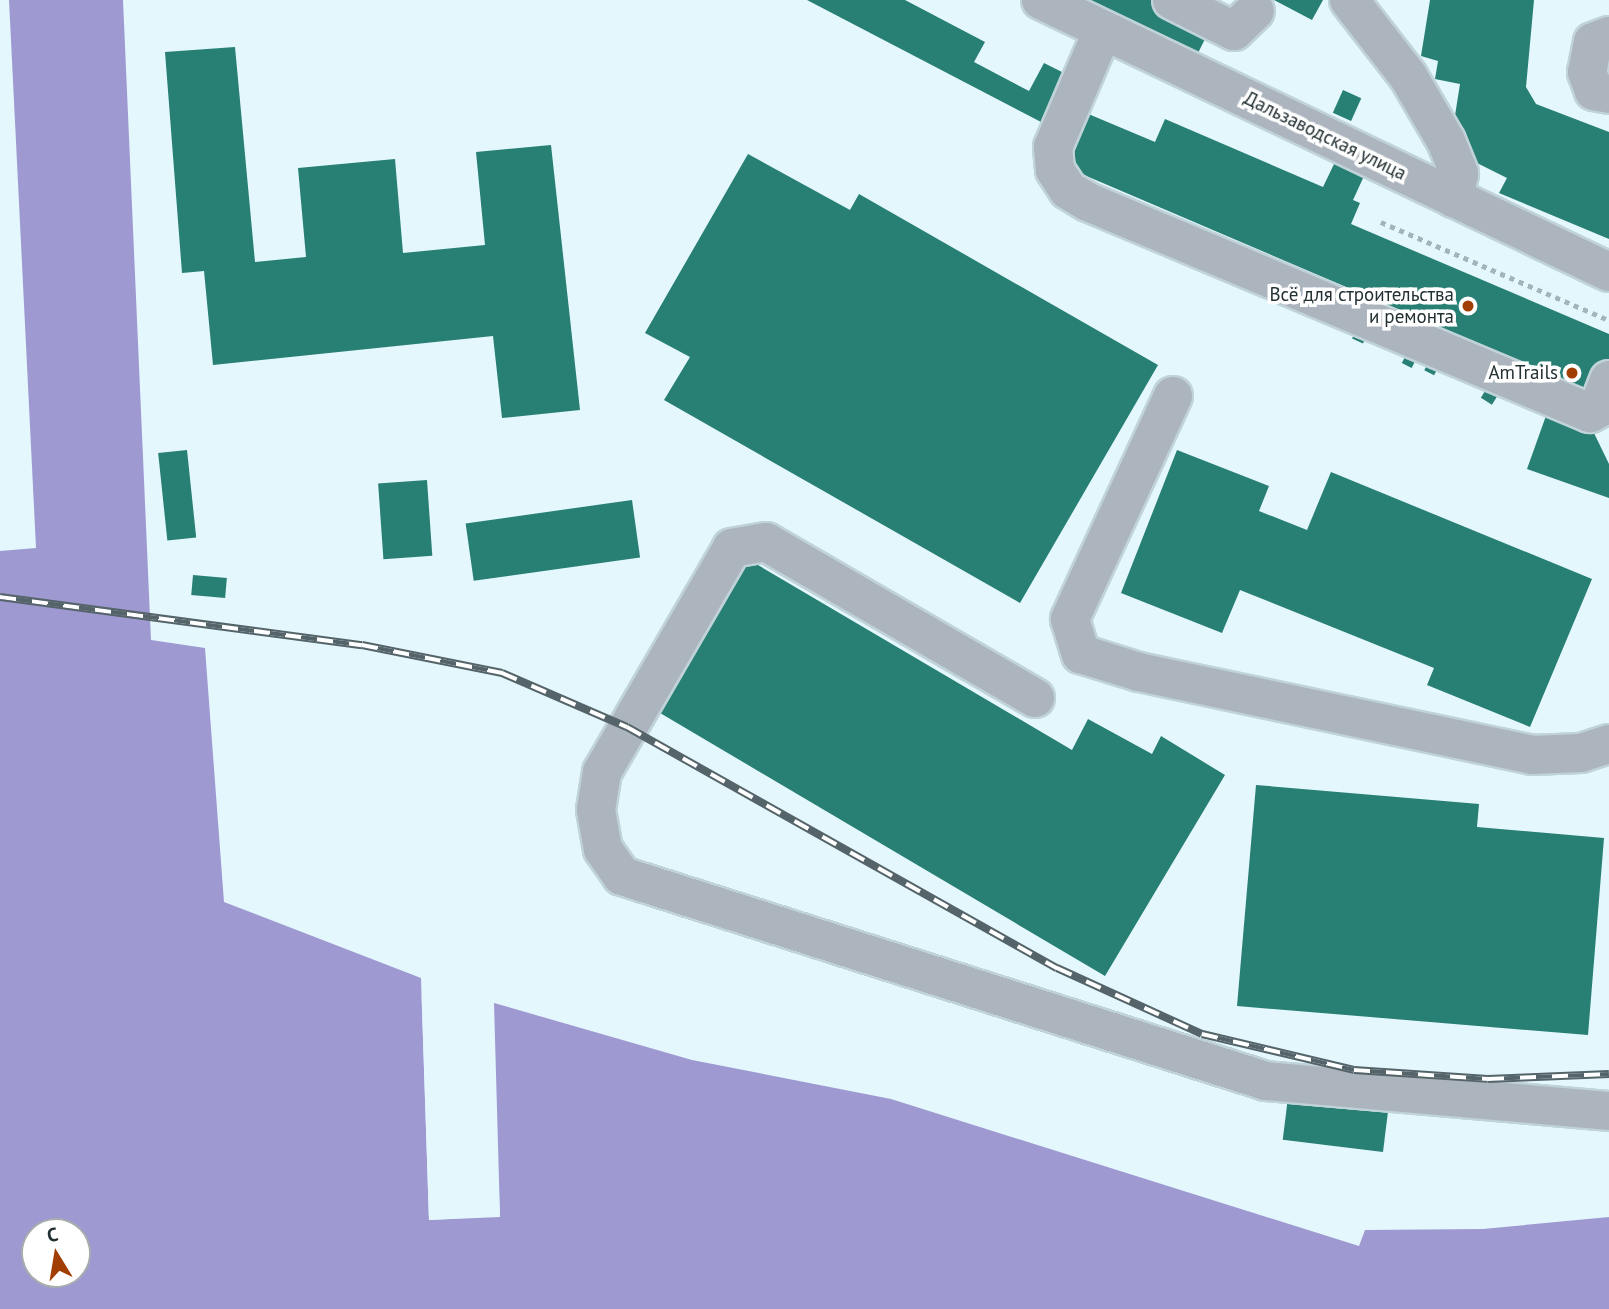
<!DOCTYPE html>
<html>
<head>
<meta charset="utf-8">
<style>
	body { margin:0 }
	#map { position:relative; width:1609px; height:1309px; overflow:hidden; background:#e3f7fd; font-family:"PT Sans",sans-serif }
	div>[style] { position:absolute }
	.water>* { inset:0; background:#9f99d2 }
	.pier>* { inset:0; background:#e3f7fd }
	.building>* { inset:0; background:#287f74; transform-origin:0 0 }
	.path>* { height:4.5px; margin-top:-2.25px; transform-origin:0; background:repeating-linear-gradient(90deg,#a3b4ba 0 5px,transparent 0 10px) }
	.roads { filter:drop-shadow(2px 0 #c0d3d9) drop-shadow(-2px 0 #c0d3d9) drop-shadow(0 2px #c0d3d9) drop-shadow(0 -2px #c0d3d9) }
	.minor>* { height:38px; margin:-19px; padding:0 19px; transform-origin:19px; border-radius:19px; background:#acb4be }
	.rail>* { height:8px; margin-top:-4px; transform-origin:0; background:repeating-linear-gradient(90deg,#fff 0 16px,#556468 0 32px); box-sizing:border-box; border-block:2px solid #556468 }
	.dots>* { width:19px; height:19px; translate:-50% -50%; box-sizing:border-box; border:4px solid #fff; border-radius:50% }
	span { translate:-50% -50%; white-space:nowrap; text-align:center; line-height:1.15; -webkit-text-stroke:7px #fff; paint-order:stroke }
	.street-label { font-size:19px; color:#222f33 }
	.poi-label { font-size:19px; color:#222f33 }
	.right { translate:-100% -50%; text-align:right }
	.north { position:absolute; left:21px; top:1218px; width:70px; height:70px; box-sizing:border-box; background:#fff; border:2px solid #a7acad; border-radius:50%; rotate:349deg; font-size:19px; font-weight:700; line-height:28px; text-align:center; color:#222f33 }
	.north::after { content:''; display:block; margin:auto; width:24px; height:32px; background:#a13e03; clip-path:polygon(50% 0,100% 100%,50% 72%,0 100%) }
</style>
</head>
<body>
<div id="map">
	<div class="water">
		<i style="clip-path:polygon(evenodd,9px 0,123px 0,151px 640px,205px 648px,224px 902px,421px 978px,429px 1220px,500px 1216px,494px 1003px,692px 1060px,891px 1099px,1359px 1246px,1365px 1230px,1483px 1229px,1609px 1217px,1609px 1309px,0 1309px,0 551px,36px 548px,9px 0,35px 1232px,77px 1232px,77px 1274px,35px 1274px,35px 1232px)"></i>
	</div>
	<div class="pier">
		<i style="clip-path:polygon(421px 978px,432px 1216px,497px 1213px,490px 1002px,500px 1217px,429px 1220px)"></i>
	</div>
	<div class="building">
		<i style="clip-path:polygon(807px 0,905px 0,985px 42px,974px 62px,1029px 91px,1044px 63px,1068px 75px,1043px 123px)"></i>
		<i style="clip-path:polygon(1086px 0,1152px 0,1210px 29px,1197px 55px)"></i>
		<i style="clip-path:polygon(1274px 0,1323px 0,1312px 20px)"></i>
		<i style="clip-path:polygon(1430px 0,1534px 0,1526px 87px,1536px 104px,1609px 132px,1609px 239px,1499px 193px,1507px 178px,1471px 160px,1453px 128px,1460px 84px,1435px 79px,1438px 61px,1421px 56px)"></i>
		<i style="clip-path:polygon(235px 47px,255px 262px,306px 257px,298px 168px,395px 159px,403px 253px,485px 245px,476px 152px,551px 145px,580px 410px,502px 418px,493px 336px,213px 365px,204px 271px,182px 273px,165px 52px)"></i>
		<i style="left:1343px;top:90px;width:20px;height:25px;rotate:24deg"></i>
		<i style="clip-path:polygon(1086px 113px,1155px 142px,1165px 119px,1323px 187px,1335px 162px,1364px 176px,1353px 200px,1360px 203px,1351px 224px,1609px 334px,1609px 366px,1597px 394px,1063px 166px)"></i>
		<i style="clip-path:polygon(748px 154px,850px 210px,859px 194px,1158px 365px,1020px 603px,664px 400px,690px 357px,645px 333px)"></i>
		<i style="left:1359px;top:323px;width:12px;height:17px;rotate:24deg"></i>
		<i style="left:1410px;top:347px;width:11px;height:18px;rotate:27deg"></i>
		<i style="left:1432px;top:355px;width:11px;height:17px;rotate:27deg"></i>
		<i style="left:1492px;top:380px;width:13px;height:21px;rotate:32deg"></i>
		<i style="clip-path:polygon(1547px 413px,1592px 429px,1609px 464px,1609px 498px,1527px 469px)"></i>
		<i style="left:187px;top:450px;width:88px;height:29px;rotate:84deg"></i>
		<i style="clip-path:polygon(1177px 450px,1269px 486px,1259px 511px,1307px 530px,1331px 472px,1592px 579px,1530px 727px,1427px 685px,1434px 668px,1240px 590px,1222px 633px,1121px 593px)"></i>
		<i style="left:427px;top:480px;width:76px;height:49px;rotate:86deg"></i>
		<i style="left:632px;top:500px;width:58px;height:168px;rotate:82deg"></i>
		<i style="clip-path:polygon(746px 558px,1072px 750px,1088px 719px,1152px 754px,1161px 736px,1225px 775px,1105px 976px,655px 710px)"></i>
		<i style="left:193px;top:575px;width:34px;height:20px;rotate:5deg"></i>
		<i style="clip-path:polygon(1256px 785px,1479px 804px,1477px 827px,1604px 838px,1588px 1035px,1237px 1006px)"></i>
		<i style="left:1288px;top:1097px;width:101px;height:43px;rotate:7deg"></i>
	</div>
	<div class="path">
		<i style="left:1381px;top:222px;width:248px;rotate:23.3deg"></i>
	</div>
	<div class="roads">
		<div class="minor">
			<i style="left:1041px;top:0;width:630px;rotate:25.59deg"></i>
			<i style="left:1172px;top:0;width:69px;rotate:26.6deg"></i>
			<i style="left:1234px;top:31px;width:29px;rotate:-44deg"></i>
			<i style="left:1349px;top:0;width:96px;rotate:52.2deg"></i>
			<i style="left:1408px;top:76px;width:75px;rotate:59.7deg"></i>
			<i style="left:1446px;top:141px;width:35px;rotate:68deg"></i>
			<i style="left:1459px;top:174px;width:25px;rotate:102deg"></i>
			<i style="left:1103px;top:30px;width:127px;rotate:113.1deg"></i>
			<i style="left:1053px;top:147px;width:23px;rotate:85deg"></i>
			<i style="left:1055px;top:170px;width:24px;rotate:57deg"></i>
			<i style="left:1068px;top:190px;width:23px;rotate:31deg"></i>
			<i style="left:1088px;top:202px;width:545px;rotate:22.8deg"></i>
			<i style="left:1590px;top:413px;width:9px;rotate:-27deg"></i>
			<i style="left:1598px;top:409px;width:31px;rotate:-69deg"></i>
			<i style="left:1609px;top:36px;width:17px;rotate:159deg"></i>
			<i style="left:1593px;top:42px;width:31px;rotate:101deg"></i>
			<i style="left:1587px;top:72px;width:20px;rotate:70deg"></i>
			<i style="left:1594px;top:91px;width:15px;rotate:11deg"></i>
			<i style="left:1173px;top:396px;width:246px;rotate:114.8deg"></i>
			<i style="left:1070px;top:619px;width:37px;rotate:73deg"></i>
			<i style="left:1081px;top:654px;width:61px;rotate:17.2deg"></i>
			<i style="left:1139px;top:672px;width:402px;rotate:11.9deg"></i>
			<i style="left:1532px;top:755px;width:49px;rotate:-2.3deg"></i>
			<i style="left:1581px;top:753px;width:29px;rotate:-18deg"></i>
			<i style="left:1035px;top:698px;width:311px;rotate:-149.9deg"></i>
			<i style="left:766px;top:542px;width:35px;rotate:170deg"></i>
			<i style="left:732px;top:548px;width:259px;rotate:120.1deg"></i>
			<i style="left:602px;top:772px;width:38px;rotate:99deg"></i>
			<i style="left:596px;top:810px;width:40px;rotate:80deg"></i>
			<i style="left:603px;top:849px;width:33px;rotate:55deg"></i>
			<i style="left:622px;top:876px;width:676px;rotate:17.66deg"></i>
			<i style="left:1266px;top:1081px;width:344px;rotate:5deg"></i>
		</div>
	</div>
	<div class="rail">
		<i style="left:0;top:597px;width:365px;rotate:7.6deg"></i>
		<i style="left:362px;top:645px;width:143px;rotate:11.3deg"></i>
		<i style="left:502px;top:673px;width:136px;rotate:23.4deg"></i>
		<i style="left:627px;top:727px;width:493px;rotate:29.3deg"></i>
		<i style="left:1057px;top:968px;width:159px;rotate:24.5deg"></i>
		<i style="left:1202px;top:1034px;width:156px;rotate:13.3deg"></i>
		<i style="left:1354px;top:1070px;width:134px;rotate:3.8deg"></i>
		<i style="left:1488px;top:1079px;width:121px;rotate:-2.4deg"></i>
	</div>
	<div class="dots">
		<i style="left:1468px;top:306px;background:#a13e03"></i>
		<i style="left:1572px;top:373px;background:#a13e03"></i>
	</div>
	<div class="street-label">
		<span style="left:1325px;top:136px;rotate:26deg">Дальзаводская улица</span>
	</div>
	<div class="poi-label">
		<span class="right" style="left:1454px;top:306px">Всё для строительства<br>и ремонта</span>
		<span class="right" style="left:1558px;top:373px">AmTrails</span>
	</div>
	<div class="north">С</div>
</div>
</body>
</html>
